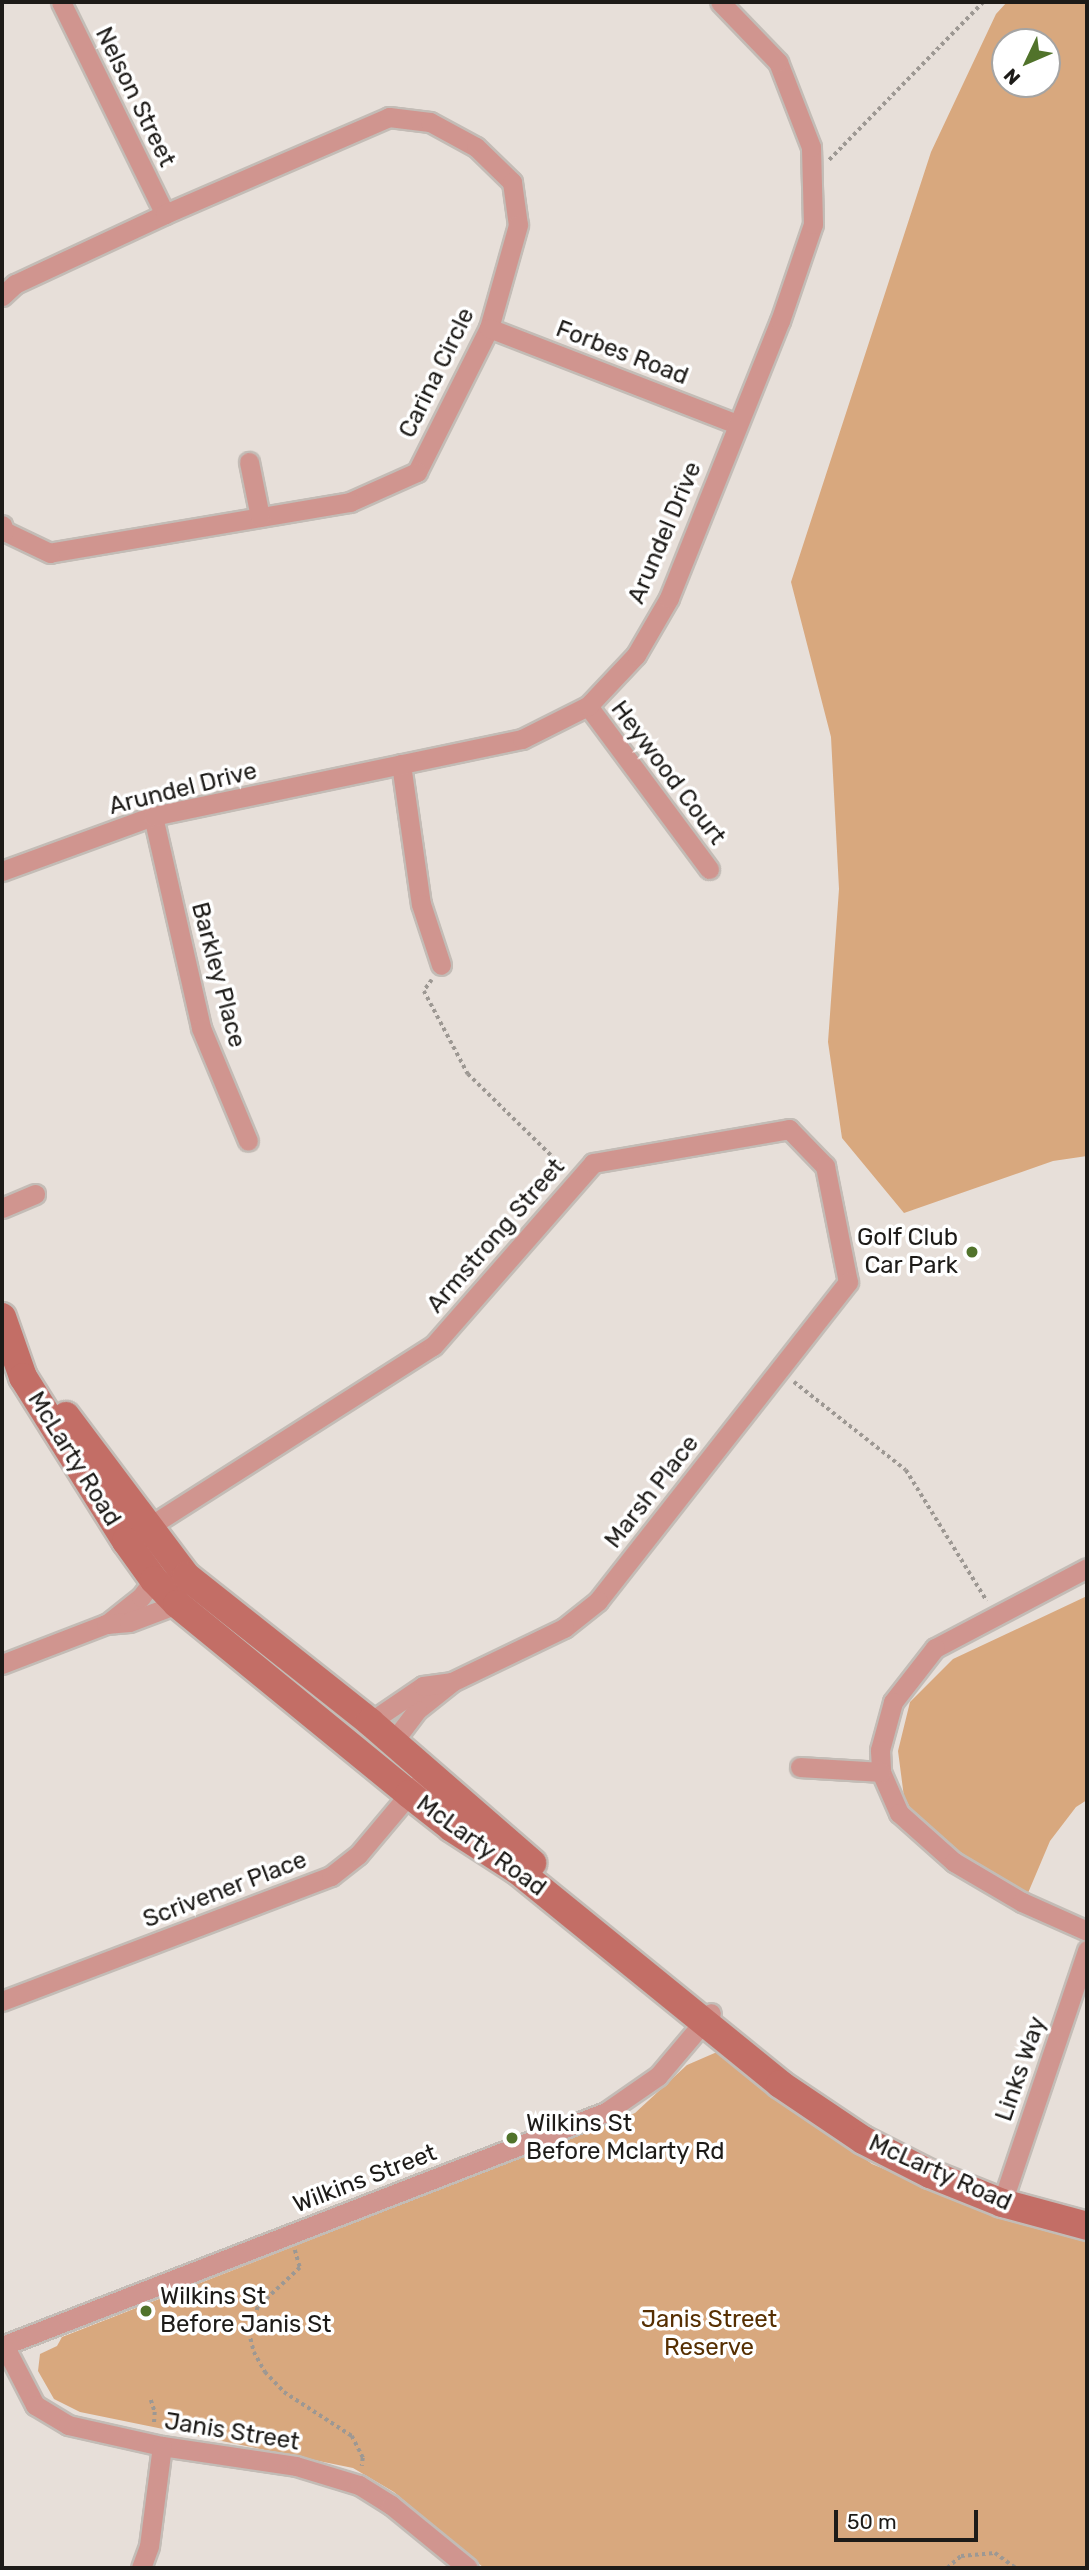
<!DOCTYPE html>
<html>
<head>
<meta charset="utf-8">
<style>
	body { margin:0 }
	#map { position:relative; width:1089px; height:2570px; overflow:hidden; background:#e7dfd9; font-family:Rubik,sans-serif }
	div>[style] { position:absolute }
	.green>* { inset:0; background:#d8a87e }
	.path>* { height:3.5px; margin-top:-1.75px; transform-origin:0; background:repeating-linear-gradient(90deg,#9d9893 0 3.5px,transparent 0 7px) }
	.roads { filter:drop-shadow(2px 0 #c3bcb6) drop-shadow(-2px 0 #c3bcb6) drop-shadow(0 2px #c3bcb6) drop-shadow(0 -2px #c3bcb6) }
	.street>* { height:19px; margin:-9.5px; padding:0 9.5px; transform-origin:9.5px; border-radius:9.5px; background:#d0958f }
	.secondary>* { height:28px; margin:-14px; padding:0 14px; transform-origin:14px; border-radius:14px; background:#c36e66 }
	.dots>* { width:19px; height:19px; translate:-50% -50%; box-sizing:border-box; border:4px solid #fff; border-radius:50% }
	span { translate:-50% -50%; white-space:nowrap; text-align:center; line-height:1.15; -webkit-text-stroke:7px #fff; paint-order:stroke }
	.street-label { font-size:24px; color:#1d1b18 }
	.poi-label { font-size:24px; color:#1d1b18 }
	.right { translate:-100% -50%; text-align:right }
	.left { translate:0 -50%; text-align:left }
	.park-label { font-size:24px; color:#562f02 }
	.frame { position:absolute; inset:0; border:4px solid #1d1b18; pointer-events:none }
	.north { position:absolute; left:991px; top:28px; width:70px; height:70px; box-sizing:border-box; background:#fff; border:2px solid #a5a4a3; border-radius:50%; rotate:226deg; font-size:19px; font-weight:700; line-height:28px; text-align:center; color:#1d1b18 }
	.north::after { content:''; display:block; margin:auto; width:24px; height:32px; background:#51732b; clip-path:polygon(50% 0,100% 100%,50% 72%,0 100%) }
	.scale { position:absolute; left:834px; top:2510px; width:144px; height:32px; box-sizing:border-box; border:4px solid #1d1b18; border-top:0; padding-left:9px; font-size:21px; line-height:24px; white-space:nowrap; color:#1d1b18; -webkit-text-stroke:5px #fff; paint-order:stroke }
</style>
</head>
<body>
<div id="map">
	<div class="green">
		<i style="clip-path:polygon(evenodd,1007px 2px,1087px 2px,1087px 1156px,1053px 1161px,904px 1213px,842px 1138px,828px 1042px,839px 889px,831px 737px,791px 582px,931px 152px,996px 14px,1007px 2px,1005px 42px,1047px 42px,1047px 84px,1005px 84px,1005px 42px)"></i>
		<i style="clip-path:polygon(1087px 1596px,1087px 1800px,1076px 1807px,1050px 1841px,1028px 1893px,1012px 1889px,920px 1825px,904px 1797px,898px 1751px,910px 1702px,953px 1659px)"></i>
		<i style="clip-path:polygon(717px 2052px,872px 2164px,1010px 2221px,1087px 2238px,1087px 2568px,484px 2568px,394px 2492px,353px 2468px,80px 2412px,54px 2399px,38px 2371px,40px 2354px,57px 2346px,62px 2337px,635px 2113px,687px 2065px)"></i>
	</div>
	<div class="path">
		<i style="left:829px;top:160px;width:221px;rotate:-45.7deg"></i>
		<i style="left:432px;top:980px;width:14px;rotate:126deg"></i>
		<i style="left:424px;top:991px;width:94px;rotate:62.1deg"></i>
		<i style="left:468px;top:1074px;width:137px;rotate:44.4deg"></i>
		<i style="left:794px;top:1382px;width:142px;rotate:38.2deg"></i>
		<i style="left:906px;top:1470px;width:154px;rotate:58.3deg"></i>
		<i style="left:295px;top:2250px;width:19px;rotate:74deg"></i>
		<i style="left:300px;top:2268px;width:57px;rotate:137.1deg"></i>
		<i style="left:258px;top:2307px;width:27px;rotate:110deg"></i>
		<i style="left:249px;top:2332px;width:21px;rotate:76deg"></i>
		<i style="left:254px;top:2352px;width:23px;rotate:61deg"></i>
		<i style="left:265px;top:2372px;width:28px;rotate:46deg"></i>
		<i style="left:284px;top:2392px;width:81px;rotate:32.9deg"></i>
		<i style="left:352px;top:2436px;width:25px;rotate:63deg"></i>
		<i style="left:363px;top:2458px;width:8px;rotate:97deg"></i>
		<i style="left:151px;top:2400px;width:13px;rotate:72deg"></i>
		<i style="left:155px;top:2412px;width:13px;rotate:94deg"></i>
		<i style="left:947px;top:2568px;width:18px;rotate:-41deg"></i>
		<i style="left:961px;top:2556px;width:34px;rotate:-5deg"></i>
		<i style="left:995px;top:2553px;width:26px;rotate:36deg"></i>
	</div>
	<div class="roads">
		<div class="street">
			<i style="left:61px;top:2px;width:236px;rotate:63.9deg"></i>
			<i style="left:2px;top:296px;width:18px;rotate:-43deg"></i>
			<i style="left:15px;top:284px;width:166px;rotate:-25deg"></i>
			<i style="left:165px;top:214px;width:244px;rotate:-23.4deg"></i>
			<i style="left:389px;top:117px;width:41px;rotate:7deg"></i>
			<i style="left:430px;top:122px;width:52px;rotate:28.5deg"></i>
			<i style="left:476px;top:147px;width:50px;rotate:44.2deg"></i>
			<i style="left:512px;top:182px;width:43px;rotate:82.1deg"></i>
			<i style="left:518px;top:225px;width:107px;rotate:105.7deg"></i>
			<i style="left:489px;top:328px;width:161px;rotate:116.6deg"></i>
			<i style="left:417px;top:472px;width:73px;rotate:155.9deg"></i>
			<i style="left:350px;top:502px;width:304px;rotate:170.4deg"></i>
			<i style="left:50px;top:553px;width:51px;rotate:-154.4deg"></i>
			<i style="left:4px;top:531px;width:6px;rotate:-108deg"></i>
			<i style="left:489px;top:328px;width:266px;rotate:21.2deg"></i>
			<i style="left:249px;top:462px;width:56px;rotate:78.7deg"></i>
			<i style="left:588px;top:706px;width:203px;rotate:53.4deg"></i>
			<i style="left:401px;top:764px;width:141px;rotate:81.9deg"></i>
			<i style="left:421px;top:904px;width:64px;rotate:71.8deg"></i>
			<i style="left:153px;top:816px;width:217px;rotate:77.2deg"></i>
			<i style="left:201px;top:1028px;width:122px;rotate:67.4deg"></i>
			<i style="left:2px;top:871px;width:161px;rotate:-20deg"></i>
			<i style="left:153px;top:816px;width:377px;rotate:-11.8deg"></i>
			<i style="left:522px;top:739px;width:74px;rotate:-26.6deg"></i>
			<i style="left:588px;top:706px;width:70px;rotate:-46.7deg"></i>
			<i style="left:636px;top:655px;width:66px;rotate:-59.9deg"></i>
			<i style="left:669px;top:598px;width:298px;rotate:-68.2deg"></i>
			<i style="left:780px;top:321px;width:102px;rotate:-71.2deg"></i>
			<i style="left:813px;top:224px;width:77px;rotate:-91.5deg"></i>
			<i style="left:811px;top:147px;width:91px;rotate:-111.2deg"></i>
			<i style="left:778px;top:62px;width:83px;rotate:-134deg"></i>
			<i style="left:2px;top:1208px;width:36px;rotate:-23deg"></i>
			<i style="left:139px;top:1533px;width:348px;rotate:-32.5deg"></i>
			<i style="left:433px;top:1346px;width:243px;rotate:-48.8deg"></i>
			<i style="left:593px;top:1163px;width:199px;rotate:-9.8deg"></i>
			<i style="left:789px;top:1129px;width:52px;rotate:45.8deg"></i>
			<i style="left:825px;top:1166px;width:118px;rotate:78.8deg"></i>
			<i style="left:848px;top:1282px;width:405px;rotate:128.1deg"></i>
			<i style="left:598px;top:1601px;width:43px;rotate:141.5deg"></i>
			<i style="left:564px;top:1628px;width:124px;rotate:154.3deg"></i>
			<i style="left:452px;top:1682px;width:45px;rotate:141.3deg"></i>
			<i style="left:417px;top:1710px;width:40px;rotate:127deg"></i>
			<i style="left:1087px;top:1568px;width:172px;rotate:152.2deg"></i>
			<i style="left:935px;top:1648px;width:68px;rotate:127.9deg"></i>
			<i style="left:893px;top:1702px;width:50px;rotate:105.2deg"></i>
			<i style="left:880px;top:1750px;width:22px;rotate:87deg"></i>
			<i style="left:881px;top:1772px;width:45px;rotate:66.3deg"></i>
			<i style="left:899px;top:1813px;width:74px;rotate:41.7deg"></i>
			<i style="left:954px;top:1862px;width:79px;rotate:30.5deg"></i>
			<i style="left:1022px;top:1902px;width:71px;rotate:24deg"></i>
			<i style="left:107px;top:1624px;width:43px;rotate:-38.5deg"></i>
			<i style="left:141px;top:1597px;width:21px;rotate:-53deg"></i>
			<i style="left:2px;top:1664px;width:111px;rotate:-21deg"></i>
			<i style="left:106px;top:1624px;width:23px;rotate:-5deg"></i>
			<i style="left:129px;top:1622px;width:51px;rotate:-20.6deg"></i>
			<i style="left:370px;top:1722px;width:64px;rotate:-34.2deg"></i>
			<i style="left:423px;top:1686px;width:28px;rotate:-8deg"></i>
			<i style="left:800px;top:1767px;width:81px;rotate:3.5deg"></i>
			<i style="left:2px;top:2001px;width:352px;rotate:-20.8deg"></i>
			<i style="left:331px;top:1876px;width:34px;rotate:-38deg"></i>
			<i style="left:358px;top:1855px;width:90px;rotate:-50deg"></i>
			<i style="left:1002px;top:2203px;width:267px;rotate:-71.4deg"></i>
			<i style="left:4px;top:2345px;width:68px;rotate:62.7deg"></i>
			<i style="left:35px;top:2405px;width:39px;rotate:31deg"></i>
			<i style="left:68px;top:2425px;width:96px;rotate:12.6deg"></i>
			<i style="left:162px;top:2446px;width:135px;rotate:8.5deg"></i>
			<i style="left:296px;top:2466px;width:66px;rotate:16.8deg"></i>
			<i style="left:359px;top:2485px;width:38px;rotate:32deg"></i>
			<i style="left:391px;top:2505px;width:99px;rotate:39.3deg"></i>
			<i style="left:2px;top:2346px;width:648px;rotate:-21.18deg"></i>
			<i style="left:606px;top:2112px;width:63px;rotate:-34.7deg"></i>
			<i style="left:658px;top:2076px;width:82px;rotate:-49.9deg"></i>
			<i style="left:141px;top:2568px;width:23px;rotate:-70deg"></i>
			<i style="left:149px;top:2546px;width:101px;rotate:-82.6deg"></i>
		</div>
		<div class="secondary">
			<i style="left:2px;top:1317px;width:64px;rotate:70.7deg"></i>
			<i style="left:23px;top:1377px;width:194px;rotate:57.9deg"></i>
			<i style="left:126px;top:1541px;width:48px;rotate:54.3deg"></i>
			<i style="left:154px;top:1580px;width:33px;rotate:46deg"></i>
			<i style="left:177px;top:1604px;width:300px;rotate:39.3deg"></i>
			<i style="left:409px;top:1794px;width:55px;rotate:38.3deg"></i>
			<i style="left:452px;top:1828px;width:77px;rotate:32.9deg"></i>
			<i style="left:517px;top:1870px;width:339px;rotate:39.1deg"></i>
			<i style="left:780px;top:2084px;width:100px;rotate:34deg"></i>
			<i style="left:863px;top:2140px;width:75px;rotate:26.9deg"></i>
			<i style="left:930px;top:2174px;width:78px;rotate:21.9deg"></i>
			<i style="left:1002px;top:2203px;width:88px;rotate:15.1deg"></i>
			<i style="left:66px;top:1416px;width:200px;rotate:53.1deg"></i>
			<i style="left:186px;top:1576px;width:235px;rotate:38.4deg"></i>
			<i style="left:370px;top:1722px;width:215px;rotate:41deg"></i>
		</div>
	</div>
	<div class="dots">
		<i style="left:972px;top:1252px;background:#51732b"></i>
		<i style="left:512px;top:2138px;background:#51732b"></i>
		<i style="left:146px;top:2311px;background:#51732b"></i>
	</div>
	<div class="street-label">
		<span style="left:135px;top:97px;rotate:64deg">Nelson Street</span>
		<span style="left:622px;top:353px;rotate:21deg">Forbes Road</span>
		<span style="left:437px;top:373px;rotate:-64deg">Carina Circle</span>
		<span style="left:665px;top:533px;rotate:-67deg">Arundel Drive</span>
		<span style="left:668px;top:773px;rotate:53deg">Heywood Court</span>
		<span style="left:183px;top:789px;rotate:-14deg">Arundel Drive</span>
		<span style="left:218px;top:975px;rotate:75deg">Barkley Place</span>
		<span style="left:496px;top:1236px;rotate:-49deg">Armstrong Street</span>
		<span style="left:74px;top:1459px;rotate:58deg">McLarty Road</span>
		<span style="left:652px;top:1492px;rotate:-52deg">Marsh Place</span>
		<span style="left:481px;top:1846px;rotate:36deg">McLarty Road</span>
		<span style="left:225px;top:1890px;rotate:-21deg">Scrivener Place</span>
		<span style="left:1021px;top:2069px;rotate:-71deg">Links Way</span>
		<span style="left:940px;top:2173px;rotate:24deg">McLarty Road</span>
		<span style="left:365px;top:2179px;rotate:-21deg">Wilkins Street</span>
		<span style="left:232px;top:2432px;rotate:9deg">Janis Street</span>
	</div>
	<div class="poi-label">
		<span class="right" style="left:958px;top:1252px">Golf Club<br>Car Park</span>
		<span class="left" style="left:526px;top:2138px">Wilkins St<br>Before Mclarty Rd</span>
		<span class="left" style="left:160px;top:2311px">Wilkins St<br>Before Janis St</span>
	</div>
	<div class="park-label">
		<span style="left:709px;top:2334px">Janis Street<br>Reserve</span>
	</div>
	<div class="frame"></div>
	<div class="north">N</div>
	<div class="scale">50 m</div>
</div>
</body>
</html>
